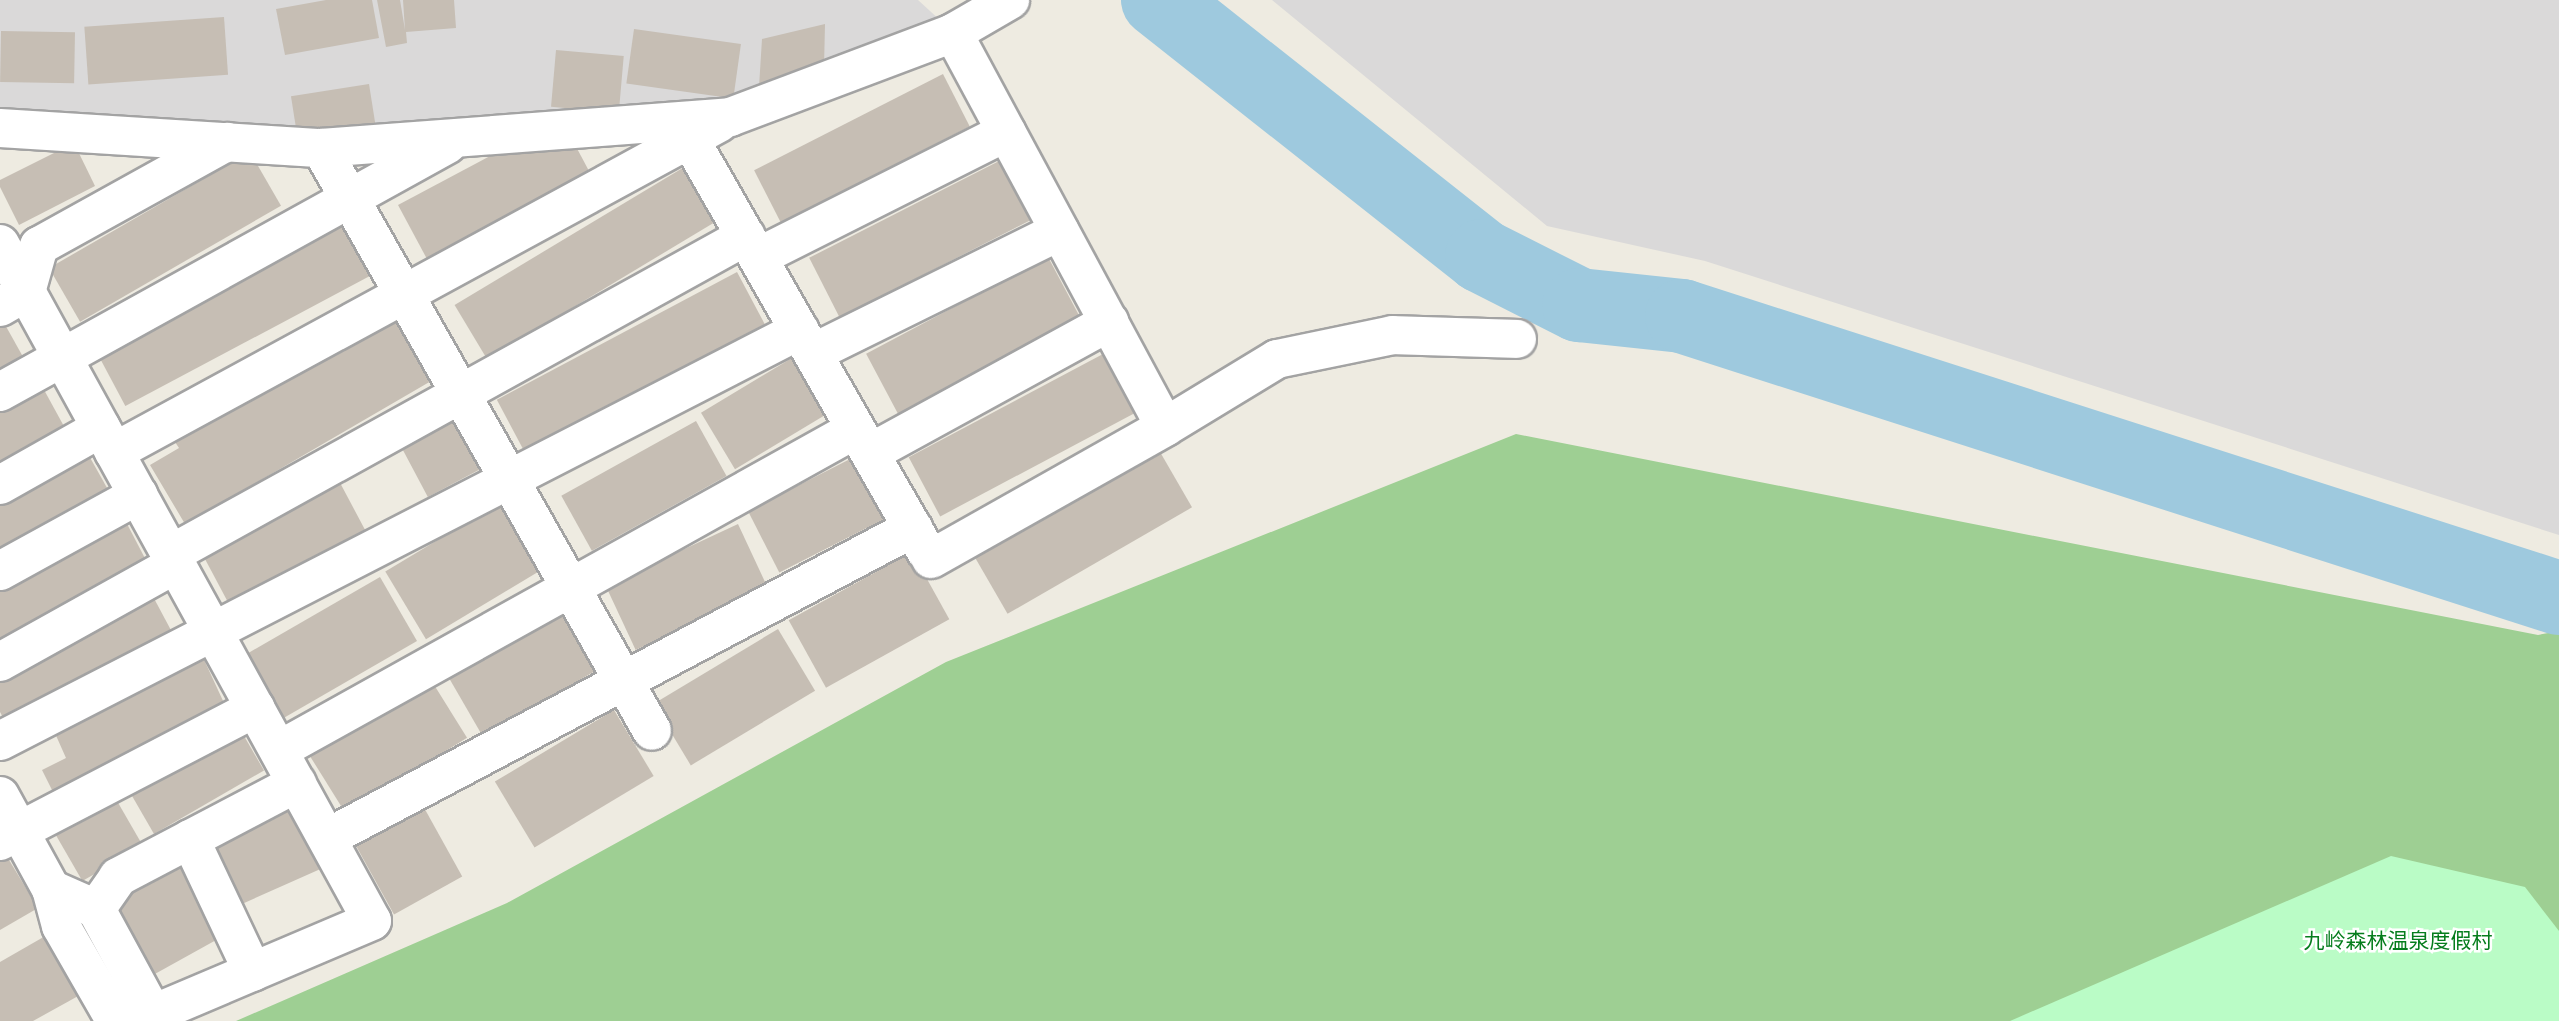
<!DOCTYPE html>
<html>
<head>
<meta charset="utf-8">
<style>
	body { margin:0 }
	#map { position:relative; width:2559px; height:1021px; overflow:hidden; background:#eeebe1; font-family:"Titillium Web","Noto Sans SC",sans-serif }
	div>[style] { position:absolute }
	.residential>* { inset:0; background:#dad9d9 }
	.forest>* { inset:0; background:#9ecf93 }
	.park>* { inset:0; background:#bafcc6 }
	.river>* { height:74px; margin:-37px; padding:0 37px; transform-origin:37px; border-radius:37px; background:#9ec9de }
	.building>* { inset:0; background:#c6beb4; transform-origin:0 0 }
	.roads { filter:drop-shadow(2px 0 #a3a3a3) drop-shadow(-2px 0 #a3a3a3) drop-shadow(0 2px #a3a3a3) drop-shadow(0 -2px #a3a3a3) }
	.minor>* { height:38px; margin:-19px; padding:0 19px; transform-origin:19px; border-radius:19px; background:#fff }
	span { translate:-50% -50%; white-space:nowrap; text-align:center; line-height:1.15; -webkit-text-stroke:5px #fff; paint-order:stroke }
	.park-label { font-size:21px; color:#067d1d }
</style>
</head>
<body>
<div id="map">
	<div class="residential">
		<i style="clip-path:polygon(0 0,918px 0,942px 22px,715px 108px,281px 132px,0 108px)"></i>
		<i style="clip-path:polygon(1272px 0,2559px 0,2559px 535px,1705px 261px,1547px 226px)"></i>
	</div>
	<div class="forest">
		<i style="clip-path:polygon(1516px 434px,2538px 635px,2559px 631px,2559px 1021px,236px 1021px,507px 903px,946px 662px)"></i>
	</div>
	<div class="park">
		<i style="clip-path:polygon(2391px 856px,2525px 887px,2559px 931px,2559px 1021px,2010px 1021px)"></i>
	</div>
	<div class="river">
		<i style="left:1158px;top:0;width:413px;rotate:38.3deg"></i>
		<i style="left:1482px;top:256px;width:109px;rotate:26.8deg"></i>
		<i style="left:1579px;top:305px;width:104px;rotate:6.1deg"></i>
		<i style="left:1682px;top:316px;width:921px;rotate:17.83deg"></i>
	</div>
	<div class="building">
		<i style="clip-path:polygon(326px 0,372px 0,379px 38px,285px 55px,276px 9px)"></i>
		<i style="clip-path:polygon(377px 0,400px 0,405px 30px,403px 0,454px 0,456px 28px,406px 32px,407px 43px,386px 47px)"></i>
		<i style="left:224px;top:17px;width:58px;height:140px;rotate:86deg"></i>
		<i style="clip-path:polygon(825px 24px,824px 67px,759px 87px,762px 39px)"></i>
		<i style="left:634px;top:29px;width:108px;height:55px;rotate:8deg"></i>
		<i style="left:1px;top:31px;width:74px;height:51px;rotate:1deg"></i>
		<i style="left:556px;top:50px;width:68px;height:57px;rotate:5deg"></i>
		<i style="left:943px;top:74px;width:59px;height:212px;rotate:63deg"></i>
		<i style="left:369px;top:84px;width:45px;height:79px;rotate:81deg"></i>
		<i style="clip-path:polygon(573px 141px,589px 171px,427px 259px,398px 205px,507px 147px)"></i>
		<i style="clip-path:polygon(74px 143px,95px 186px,19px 225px,0 187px,0 180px)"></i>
		<i style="left:250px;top:152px;width:62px;height:232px;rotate:60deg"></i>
		<i style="left:1007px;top:157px;width:67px;height:222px;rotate:63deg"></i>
		<i style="left:686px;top:166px;width:63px;height:270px;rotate:59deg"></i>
		<i style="left:352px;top:221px;width:57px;height:287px;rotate:62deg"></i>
		<i style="left:1048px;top:257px;width:73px;height:206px;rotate:62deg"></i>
		<i style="left:737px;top:272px;width:62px;height:272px;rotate:62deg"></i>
		<i style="clip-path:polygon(399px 309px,438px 377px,185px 524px,150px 465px,179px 448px,173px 439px)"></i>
		<i style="clip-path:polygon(3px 321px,27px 364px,0 379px,0 323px)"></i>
		<i style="left:1103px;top:354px;width:67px;height:220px;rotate:62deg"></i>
		<i style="left:797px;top:355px;width:66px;height:112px;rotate:59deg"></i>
		<i style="clip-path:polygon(43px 388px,66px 430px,0 466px,0 411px)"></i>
		<i style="left:451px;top:402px;width:73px;height:65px;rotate:62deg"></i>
		<i style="left:696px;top:421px;width:63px;height:154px;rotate:61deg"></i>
		<i style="clip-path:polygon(83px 445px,111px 495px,0 558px,0 492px)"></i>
		<i style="left:1156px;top:445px;width:72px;height:213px;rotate:60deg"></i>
		<i style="left:854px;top:457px;width:69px;height:119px;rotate:63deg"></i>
		<i style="left:338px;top:479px;width:62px;height:155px;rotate:62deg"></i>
		<i style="left:501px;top:502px;width:79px;height:135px;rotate:59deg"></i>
		<i style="clip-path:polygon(125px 520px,149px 566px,0 643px,0 586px)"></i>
		<i style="left:738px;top:524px;width:71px;height:146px;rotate:65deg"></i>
		<i style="left:912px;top:552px;width:77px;height:141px;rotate:61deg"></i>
		<i style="left:380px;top:577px;width:74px;height:154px;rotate:60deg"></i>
		<i style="clip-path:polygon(149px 589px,173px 634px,7px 725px,0 712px,0 670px)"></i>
		<i style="left:561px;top:610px;width:70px;height:131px;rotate:60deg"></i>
		<i style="left:778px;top:629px;width:72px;height:145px;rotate:59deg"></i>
		<i style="clip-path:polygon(200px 651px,230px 716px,56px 798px,42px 770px,66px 758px,50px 722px)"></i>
		<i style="left:431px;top:680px;width:68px;height:143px;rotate:58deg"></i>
		<i style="left:614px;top:710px;width:77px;height:139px;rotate:59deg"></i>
		<i style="left:236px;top:722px;width:56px;height:127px;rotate:60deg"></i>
		<i style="left:113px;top:794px;width:60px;height:70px;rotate:60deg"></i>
		<i style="left:422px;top:804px;width:83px;height:78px;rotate:61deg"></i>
		<i style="left:292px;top:805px;width:70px;height:97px;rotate:66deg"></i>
		<i style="clip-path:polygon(3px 850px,38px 908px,0 930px,0 852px)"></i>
		<i style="left:183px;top:859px;width:87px;height:83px;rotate:61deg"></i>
		<i style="clip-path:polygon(47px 935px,80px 995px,33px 1021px,0 1021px,0 962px)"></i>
	</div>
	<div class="roads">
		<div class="minor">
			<i style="left:953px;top:33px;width:66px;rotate:-30.1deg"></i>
			<i style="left:680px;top:122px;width:495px;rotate:60.2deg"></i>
			<i style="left:0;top:128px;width:322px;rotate:3.6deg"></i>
			<i style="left:321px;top:148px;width:410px;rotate:-4.3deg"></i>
			<i style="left:730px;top:117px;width:238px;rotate:-20.6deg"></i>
			<i style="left:953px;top:33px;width:447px;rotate:61.7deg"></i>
			<i style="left:321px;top:148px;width:670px;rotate:60.41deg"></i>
			<i style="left:0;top:244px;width:772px;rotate:61.21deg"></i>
			<i style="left:372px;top:921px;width:238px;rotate:157deg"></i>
			<i style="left:153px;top:1014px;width:38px;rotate:171deg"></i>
			<i style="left:115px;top:1020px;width:108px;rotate:-119.9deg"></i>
			<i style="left:61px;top:926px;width:38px;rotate:-105deg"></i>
			<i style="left:758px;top:257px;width:278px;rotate:-26.7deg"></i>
			<i style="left:0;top:307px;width:30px;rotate:-30deg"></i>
			<i style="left:26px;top:292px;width:48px;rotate:-74.2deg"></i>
			<i style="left:39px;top:246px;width:215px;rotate:-29deg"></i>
			<i style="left:813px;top:353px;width:275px;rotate:-26.3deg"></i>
			<i style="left:0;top:392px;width:512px;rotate:-28.97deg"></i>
			<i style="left:114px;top:452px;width:689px;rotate:-28.54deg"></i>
			<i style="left:870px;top:453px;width:273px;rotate:-28.7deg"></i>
			<i style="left:0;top:485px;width:116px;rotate:-29.4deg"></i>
			<i style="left:171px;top:554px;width:657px;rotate:-28.94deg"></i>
			<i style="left:931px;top:559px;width:269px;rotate:-29.4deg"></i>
			<i style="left:1165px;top:427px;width:131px;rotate:-31.3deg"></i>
			<i style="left:1277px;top:359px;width:118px;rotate:-11.7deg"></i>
			<i style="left:1393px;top:335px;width:124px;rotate:1.8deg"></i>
			<i style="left:0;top:571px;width:158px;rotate:-28.8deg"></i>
			<i style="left:0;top:662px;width:201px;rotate:-29.1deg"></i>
			<i style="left:0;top:741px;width:899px;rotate:-27.19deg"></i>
			<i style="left:279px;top:750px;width:660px;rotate:-29.09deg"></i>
			<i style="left:0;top:796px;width:106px;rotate:61.3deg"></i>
			<i style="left:51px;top:889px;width:49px;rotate:24deg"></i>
			<i style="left:96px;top:909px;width:119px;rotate:61.5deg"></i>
			<i style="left:327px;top:838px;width:663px;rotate:-27.88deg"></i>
			<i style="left:190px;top:839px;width:147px;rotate:64.7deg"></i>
			<i style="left:0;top:841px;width:288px;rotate:-27.5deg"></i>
			<i style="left:96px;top:909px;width:39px;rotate:-55deg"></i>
			<i style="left:118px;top:877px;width:202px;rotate:-27.7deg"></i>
		</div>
	</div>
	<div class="park-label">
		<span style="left:2398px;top:940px">九岭森林温泉度假村</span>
	</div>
</div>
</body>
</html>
